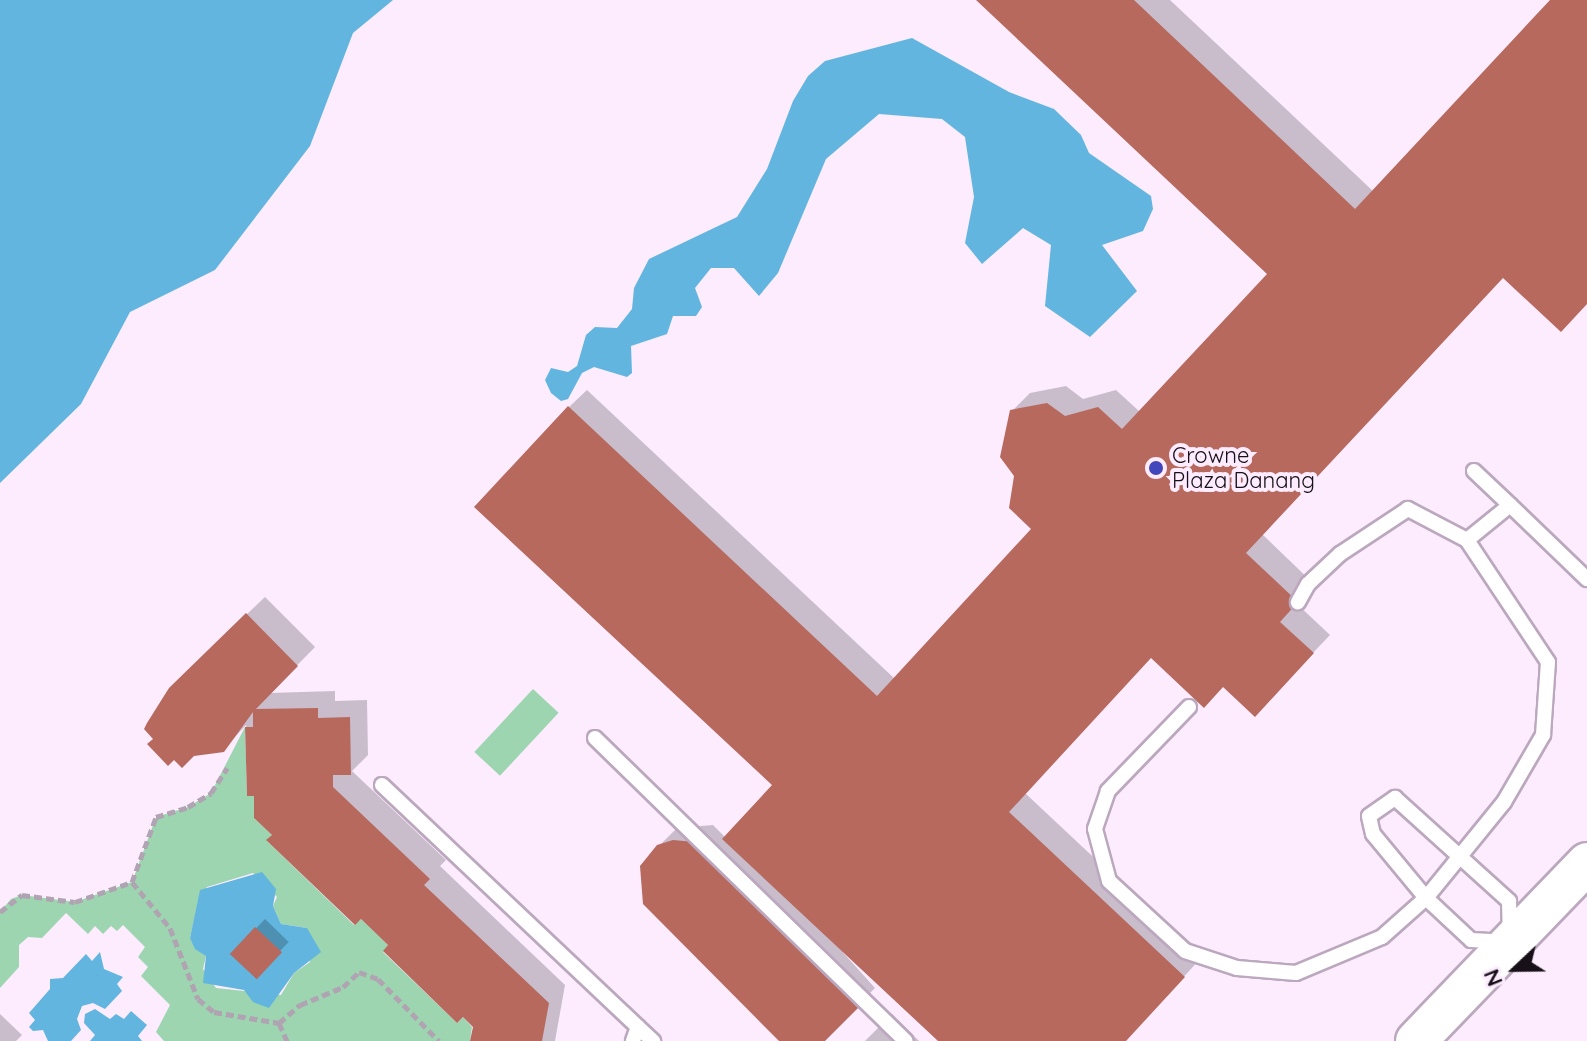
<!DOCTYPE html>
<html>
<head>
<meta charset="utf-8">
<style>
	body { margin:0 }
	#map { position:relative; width:1587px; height:1041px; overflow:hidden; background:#fcecfe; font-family:Quicksand,sans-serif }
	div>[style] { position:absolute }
	.green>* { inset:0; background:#9cd5b0; transform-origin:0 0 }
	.water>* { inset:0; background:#62b5df }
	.shadow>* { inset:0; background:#0003; transform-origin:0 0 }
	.building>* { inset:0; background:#b6695c; transform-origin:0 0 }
	.path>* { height:5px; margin-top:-2.5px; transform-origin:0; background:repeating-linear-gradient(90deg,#b0a3b2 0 8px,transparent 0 12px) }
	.roads { filter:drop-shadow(2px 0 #bca8be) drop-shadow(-2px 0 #bca8be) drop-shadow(0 2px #bca8be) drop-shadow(0 -2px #bca8be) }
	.lane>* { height:14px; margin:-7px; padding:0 7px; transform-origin:7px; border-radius:7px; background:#fff }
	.secondary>* { height:40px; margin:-20px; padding:0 20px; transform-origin:20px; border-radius:20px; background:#fff }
	.dots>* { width:22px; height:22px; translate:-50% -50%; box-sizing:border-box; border:4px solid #fcecfe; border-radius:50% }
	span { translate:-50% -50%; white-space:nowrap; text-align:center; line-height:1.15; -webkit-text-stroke:8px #fcecfe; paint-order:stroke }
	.poi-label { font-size:22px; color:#171018 }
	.left { translate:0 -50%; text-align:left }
	.north { position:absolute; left:1475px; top:929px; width:80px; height:80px; -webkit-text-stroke:6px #fcecfe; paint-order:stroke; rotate:248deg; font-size:22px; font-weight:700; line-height:32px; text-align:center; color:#171018 }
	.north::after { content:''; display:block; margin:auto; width:28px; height:36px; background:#171018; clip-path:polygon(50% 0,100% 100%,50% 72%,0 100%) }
</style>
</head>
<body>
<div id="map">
	<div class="green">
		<i style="left:533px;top:689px;width:35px;height:86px;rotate:43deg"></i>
		<i style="clip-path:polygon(evenodd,245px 727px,247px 796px,254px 796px,254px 818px,272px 835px,267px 841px,354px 925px,361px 919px,388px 945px,383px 952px,457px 1023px,463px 1017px,472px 1027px,470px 1041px,164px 1041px,156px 1032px,170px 1005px,141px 976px,148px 967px,138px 957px,145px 947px,123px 925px,117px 931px,111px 926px,103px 934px,95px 926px,88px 934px,66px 913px,42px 938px,28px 937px,19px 945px,19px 967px,0 988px,0 912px,11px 899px,22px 895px,75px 902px,132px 882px,156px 817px,188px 807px,211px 793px,245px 727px,253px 873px,277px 897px,273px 906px,281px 924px,307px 928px,310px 962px,294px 973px,281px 995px,216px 988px,203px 969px,206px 956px,190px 938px,198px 902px,207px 887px,253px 873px)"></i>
	</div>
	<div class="water">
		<i style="clip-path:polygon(0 0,393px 0,353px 33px,310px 146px,215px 270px,130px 312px,81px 404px,0 483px)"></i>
		<i style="clip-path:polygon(912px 38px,1009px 92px,1054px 109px,1081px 135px,1089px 153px,1151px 196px,1153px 209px,1143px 231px,1102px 245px,1137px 291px,1090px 337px,1045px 306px,1051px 245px,1023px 228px,982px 264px,965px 243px,974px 197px,965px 137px,942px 119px,879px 114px,826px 159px,778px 273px,759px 296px,734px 268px,711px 268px,695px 288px,702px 307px,696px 316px,673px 316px,667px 334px,631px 346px,632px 373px,627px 377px,594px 367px,582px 373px,568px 399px,561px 401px,551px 393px,545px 380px,551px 368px,568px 372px,577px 366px,586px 335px,595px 327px,617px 328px,632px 309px,634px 288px,649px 259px,737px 217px,767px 169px,793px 101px,808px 76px,825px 61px)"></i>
		<i style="clip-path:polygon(262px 872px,276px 889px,273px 906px,281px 924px,307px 928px,321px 952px,294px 973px,269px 1008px,253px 1002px,244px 990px,203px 983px,206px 956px,195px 949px,190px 938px,200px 890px)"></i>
		<i style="clip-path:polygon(100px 952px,104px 969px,123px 977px,117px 984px,122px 991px,105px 1009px,93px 1003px,82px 1006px,77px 1019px,81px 1030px,71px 1041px,48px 1041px,43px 1030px,33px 1031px,29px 1027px,35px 1020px,29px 1013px,50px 989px,50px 979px,63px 978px,86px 954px,92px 961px)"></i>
		<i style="clip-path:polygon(95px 1009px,110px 1019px,116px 1014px,124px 1019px,131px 1011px,147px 1025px,138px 1036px,142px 1041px,90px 1041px,95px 1035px,84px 1023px,85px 1014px)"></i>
	</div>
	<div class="shadow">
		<i style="clip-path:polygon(979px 0,1170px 0,1374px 192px,1553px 0,1587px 0,1587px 302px,1504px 275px,1262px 534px,1314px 584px,1296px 603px,1330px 635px,1272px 696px,1224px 685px,1152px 656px,1025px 793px,1201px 958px,1125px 1041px,940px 1041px,830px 938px,875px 988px,822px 1041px,782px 1041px,658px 847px,677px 828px,713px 825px,726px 838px,775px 785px,569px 407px,587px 390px,895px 679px,1034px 529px,1016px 475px,1012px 411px,1030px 393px,1066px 386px,1083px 399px,1116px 390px,1140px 412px,1269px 273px)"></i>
		<i style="clip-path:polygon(265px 597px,315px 647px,270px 693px,335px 691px,335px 701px,367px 700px,368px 755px,352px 771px,446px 860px,440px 866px,565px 985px,555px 1041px,471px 1041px,475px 1026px,275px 835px,256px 794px,249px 794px,246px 725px,223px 750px,197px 662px)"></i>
		<i style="left:265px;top:919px;width:33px;height:48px;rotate:44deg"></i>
		<i style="clip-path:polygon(0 1014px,22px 1035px,16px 1041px,0 1041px)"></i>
		<i style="clip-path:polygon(892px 1014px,919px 1041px,865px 1041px)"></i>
	</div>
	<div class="building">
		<i style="clip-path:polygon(976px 0,1134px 0,1355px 209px,1550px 0,1587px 0,1587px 304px,1561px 332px,1503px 278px,1246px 553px,1298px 602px,1280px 622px,1314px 653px,1255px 717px,1223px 687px,1204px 708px,1151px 658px,1009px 812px,1185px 977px,1126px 1041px,938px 1041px,722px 839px,772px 785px,474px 507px,568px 406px,877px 696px,1031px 529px,1009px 508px,1014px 476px,1000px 457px,1010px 410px,1047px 403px,1065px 416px,1098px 407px,1122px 429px,1267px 274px)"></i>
		<i style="clip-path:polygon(246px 613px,298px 666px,256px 709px,318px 708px,318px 718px,350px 717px,351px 775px,333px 775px,333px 787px,430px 879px,424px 885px,549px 1003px,542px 1041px,470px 1041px,473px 1027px,463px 1017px,457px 1023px,383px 951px,388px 945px,361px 919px,355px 925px,266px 840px,272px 835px,254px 818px,254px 796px,247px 796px,245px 727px,253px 727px,253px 712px,224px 752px,194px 756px,182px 768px,174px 760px,168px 766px,147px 744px,153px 739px,144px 729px,147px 723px,169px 688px)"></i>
		<i style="clip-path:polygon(673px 840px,695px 842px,859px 1007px,825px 1041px,779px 1041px,643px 904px,640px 866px,657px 845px)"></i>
		<i style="left:255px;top:927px;width:37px;height:37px;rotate:43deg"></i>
	</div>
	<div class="path">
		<i style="left:132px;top:882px;width:69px;rotate:-69.7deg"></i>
		<i style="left:156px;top:817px;width:34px;rotate:-17deg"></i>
		<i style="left:188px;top:807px;width:27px;rotate:-31deg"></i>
		<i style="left:211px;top:793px;width:30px;rotate:-57deg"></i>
		<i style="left:0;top:912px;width:28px;rotate:-38deg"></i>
		<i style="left:22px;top:895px;width:53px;rotate:7.5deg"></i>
		<i style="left:75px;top:902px;width:60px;rotate:-19.3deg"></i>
		<i style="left:132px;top:882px;width:60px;rotate:50.4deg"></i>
		<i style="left:170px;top:928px;width:76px;rotate:68.5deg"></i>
		<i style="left:198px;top:999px;width:21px;rotate:39deg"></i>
		<i style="left:214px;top:1012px;width:66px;rotate:9.6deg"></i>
		<i style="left:279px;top:1023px;width:20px;rotate:66deg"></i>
		<i style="left:279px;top:1023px;width:28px;rotate:-41deg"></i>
		<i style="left:300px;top:1005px;width:47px;rotate:-22.7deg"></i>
		<i style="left:343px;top:987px;width:22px;rotate:-43deg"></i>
		<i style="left:359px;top:972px;width:20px;rotate:20deg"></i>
		<i style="left:378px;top:979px;width:87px;rotate:45.5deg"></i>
	</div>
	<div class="roads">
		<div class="lane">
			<i style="left:1474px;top:471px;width:50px;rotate:43.4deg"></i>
			<i style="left:1467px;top:540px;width:55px;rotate:-39.1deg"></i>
			<i style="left:1510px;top:505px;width:107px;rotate:43.9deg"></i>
			<i style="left:1189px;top:707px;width:117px;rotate:134deg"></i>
			<i style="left:1108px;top:791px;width:40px;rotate:108.9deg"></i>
			<i style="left:1095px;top:829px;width:54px;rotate:74.9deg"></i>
			<i style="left:1109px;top:881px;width:103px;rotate:42.6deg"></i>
			<i style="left:1185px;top:951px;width:55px;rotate:18.1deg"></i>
			<i style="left:1237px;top:968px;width:59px;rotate:4.8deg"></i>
			<i style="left:1296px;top:973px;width:93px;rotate:-22.7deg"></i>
			<i style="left:1382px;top:937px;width:59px;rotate:-41.6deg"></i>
			<i style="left:1426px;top:898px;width:124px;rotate:-50.9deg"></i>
			<i style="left:1504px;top:802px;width:78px;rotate:-59.8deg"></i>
			<i style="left:1543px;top:735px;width:73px;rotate:-86.1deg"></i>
			<i style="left:1548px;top:662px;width:146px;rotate:-123.6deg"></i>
			<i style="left:1467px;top:540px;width:67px;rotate:-152.3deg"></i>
			<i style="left:1408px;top:509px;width:82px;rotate:146.5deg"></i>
			<i style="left:1340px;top:554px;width:44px;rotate:136.8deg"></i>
			<i style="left:1308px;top:584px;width:21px;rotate:119deg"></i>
			<i style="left:595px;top:738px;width:434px;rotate:44.3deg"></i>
			<i style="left:382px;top:785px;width:352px;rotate:43.4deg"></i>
			<i style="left:638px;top:1027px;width:15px;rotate:110deg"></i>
			<i style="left:1395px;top:798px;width:154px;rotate:42.1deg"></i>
			<i style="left:1509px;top:901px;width:41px;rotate:88.6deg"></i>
			<i style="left:1510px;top:942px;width:39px;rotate:-177deg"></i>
			<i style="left:1471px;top:940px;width:62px;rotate:-137deg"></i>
			<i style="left:1426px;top:898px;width:83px;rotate:-129.6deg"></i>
			<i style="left:1373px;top:834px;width:18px;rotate:-103deg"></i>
			<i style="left:1369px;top:816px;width:32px;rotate:-35deg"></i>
			<i style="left:638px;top:1027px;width:21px;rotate:43deg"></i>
		</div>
		<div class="secondary">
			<i style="left:1416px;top:1041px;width:247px;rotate:-46.1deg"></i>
		</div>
	</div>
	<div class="dots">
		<i style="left:1156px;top:468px;background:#4345bb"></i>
	</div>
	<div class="poi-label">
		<span class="left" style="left:1172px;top:468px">Crowne<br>Plaza Danang</span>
	</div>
	<div class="north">N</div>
</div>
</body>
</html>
